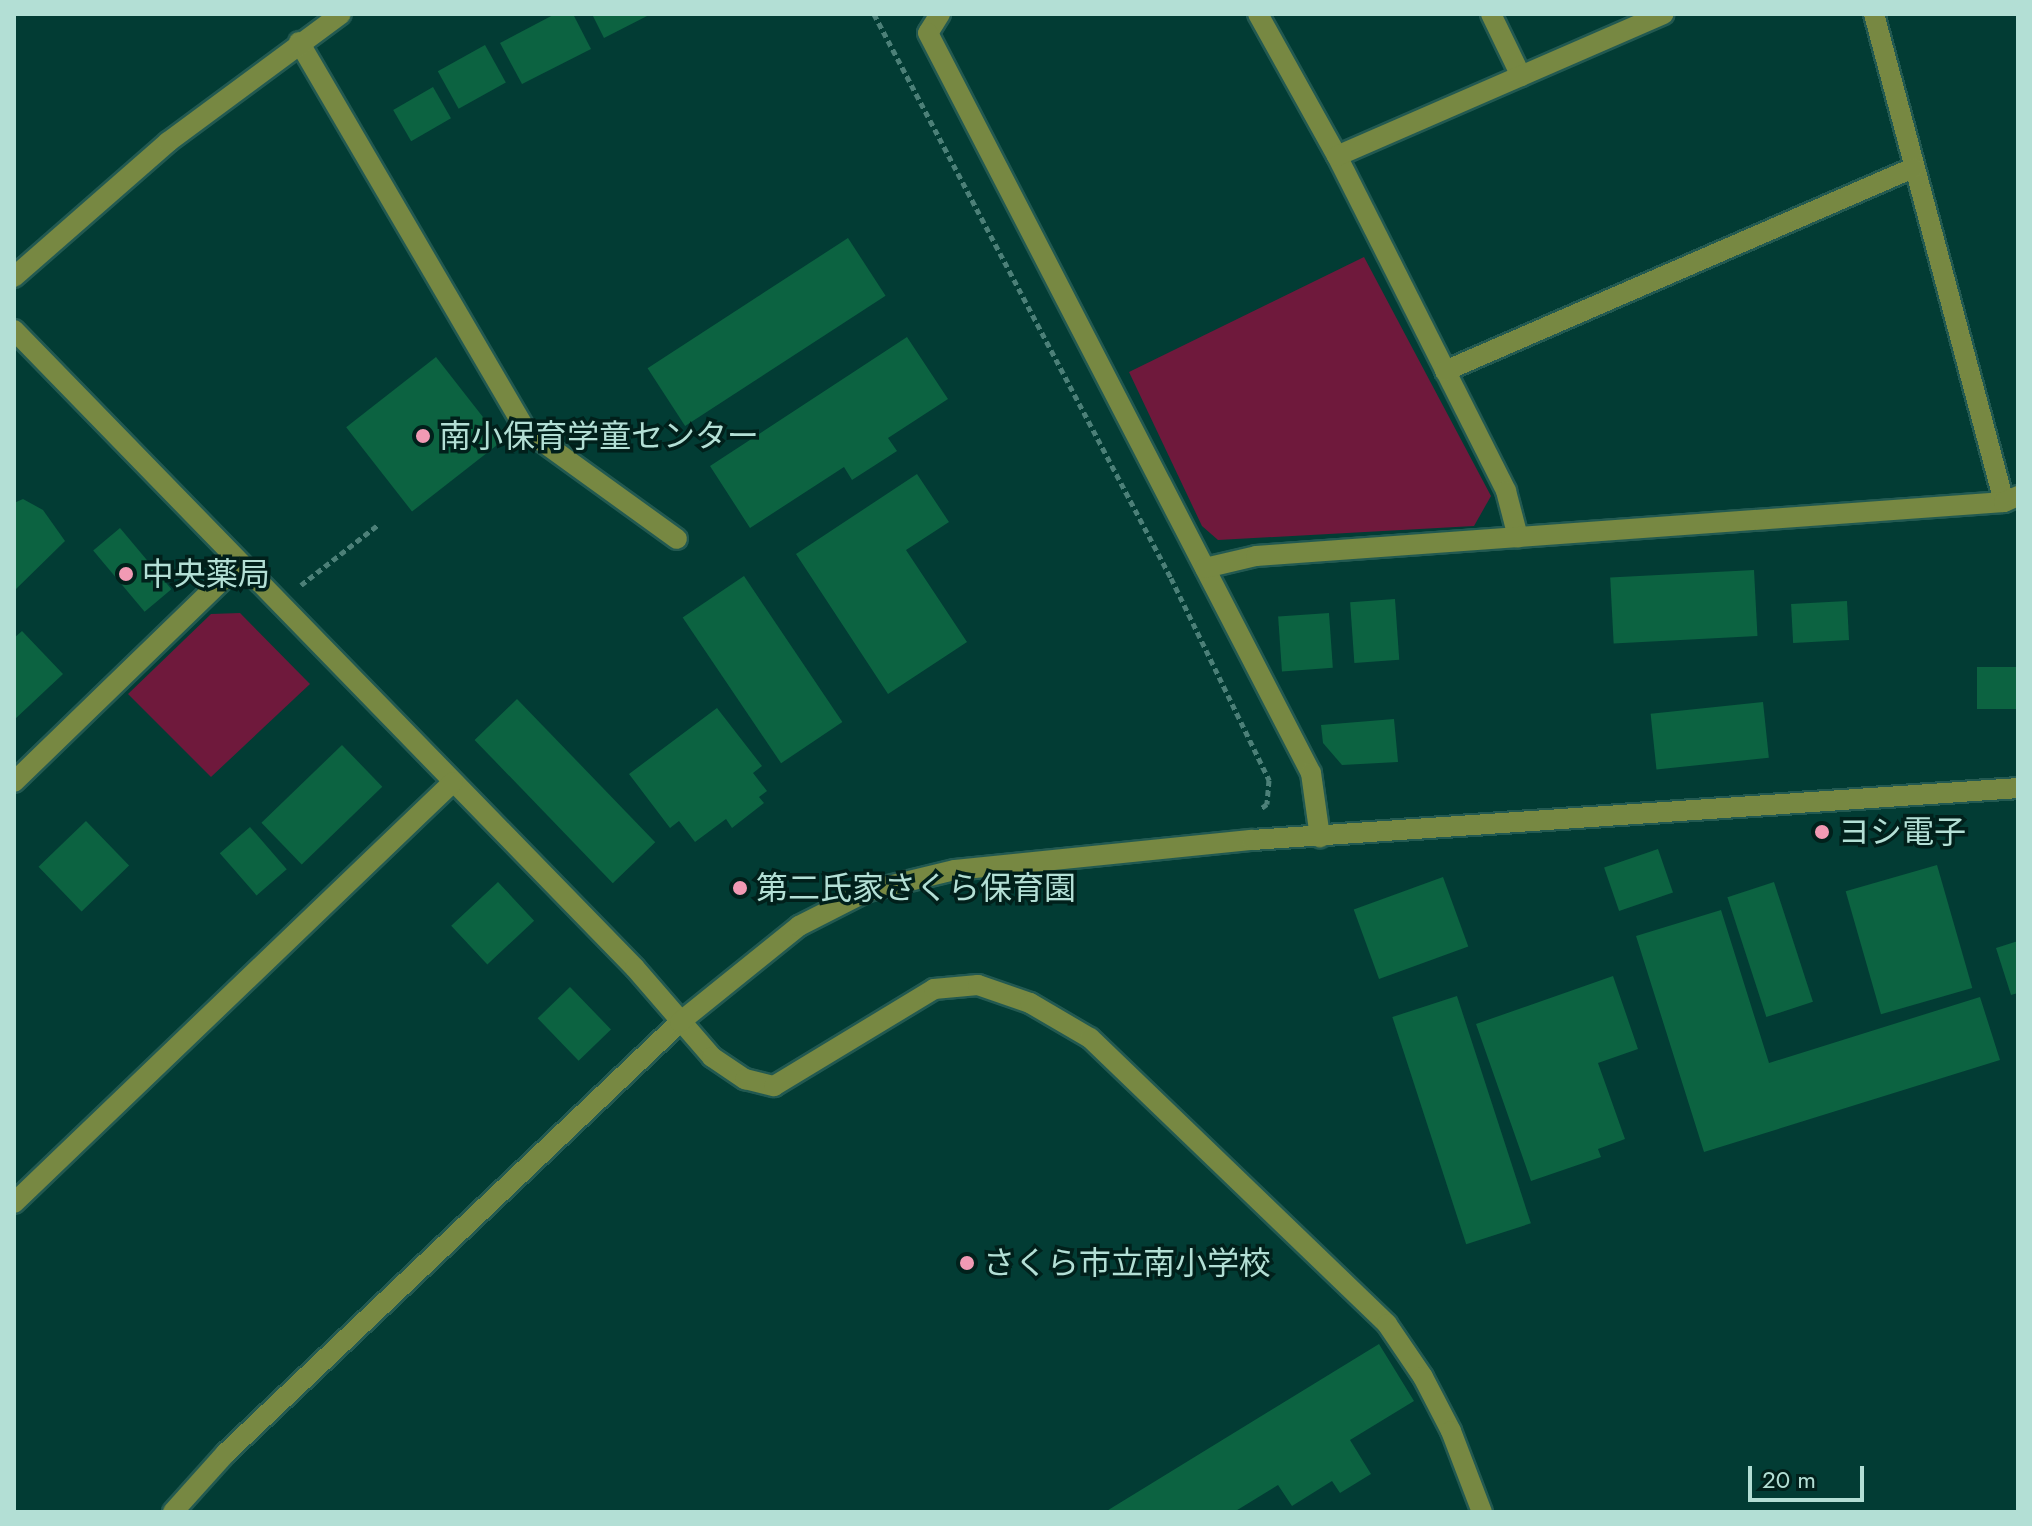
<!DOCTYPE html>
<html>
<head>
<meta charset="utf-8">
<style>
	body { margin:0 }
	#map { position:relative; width:2032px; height:1526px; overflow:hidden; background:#023c34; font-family:Jost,"Noto Sans JP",sans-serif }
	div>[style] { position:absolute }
	.green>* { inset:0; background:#6f193c }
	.building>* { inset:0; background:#0c6341; transform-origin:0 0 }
	.path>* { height:5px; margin-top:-2.5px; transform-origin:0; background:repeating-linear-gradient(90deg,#4c8078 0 6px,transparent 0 10px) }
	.roads { filter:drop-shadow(2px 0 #225951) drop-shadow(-2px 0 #225951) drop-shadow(0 2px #225951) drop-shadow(0 -2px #225951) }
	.minor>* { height:20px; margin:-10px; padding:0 10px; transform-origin:10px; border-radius:10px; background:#778842 }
	.dots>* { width:22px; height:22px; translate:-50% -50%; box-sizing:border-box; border:4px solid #01201b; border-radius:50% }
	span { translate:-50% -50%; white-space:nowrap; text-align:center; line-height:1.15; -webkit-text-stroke:7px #01201b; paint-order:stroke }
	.poi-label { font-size:32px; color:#b3dfd5 }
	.left { translate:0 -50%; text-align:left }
	.frame { position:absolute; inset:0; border:16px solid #b3dfd5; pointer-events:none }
	.scale { position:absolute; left:1748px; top:1466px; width:116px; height:36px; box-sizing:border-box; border:4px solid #b3dfd5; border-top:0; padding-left:10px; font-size:24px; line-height:28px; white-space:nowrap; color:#b3dfd5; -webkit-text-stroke:6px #01201b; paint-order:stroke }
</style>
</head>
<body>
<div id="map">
	<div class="green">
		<i style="clip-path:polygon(1364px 257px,1491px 496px,1474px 526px,1218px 540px,1202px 526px,1129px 372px)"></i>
		<i style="clip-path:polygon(240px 613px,310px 684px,211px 777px,128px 694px,211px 614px)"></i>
	</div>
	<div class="building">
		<i style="clip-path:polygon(555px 14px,573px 14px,591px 49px,522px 84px,500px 43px)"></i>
		<i style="clip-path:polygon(592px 14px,651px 14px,604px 38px)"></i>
		<i style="left:485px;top:45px;width:43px;height:54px;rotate:61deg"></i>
		<i style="left:433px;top:87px;width:36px;height:46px;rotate:60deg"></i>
		<i style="left:848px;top:238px;width:69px;height:239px;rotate:57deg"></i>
		<i style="clip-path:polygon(907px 337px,948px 399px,888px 438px,897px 451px,852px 480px,844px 467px,750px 528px,710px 466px)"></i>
		<i style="left:436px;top:357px;width:107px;height:114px;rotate:52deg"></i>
		<i style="clip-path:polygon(917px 474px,949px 522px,906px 550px,967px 642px,888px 694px,796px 554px)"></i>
		<i style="clip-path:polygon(23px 499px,43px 510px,65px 541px,14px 591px,14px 503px)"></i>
		<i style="left:120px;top:528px;width:80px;height:35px;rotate:50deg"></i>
		<i style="left:1754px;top:570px;width:66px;height:144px;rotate:87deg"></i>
		<i style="left:744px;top:576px;width:176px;height:74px;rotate:56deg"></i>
		<i style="left:1395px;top:599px;width:61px;height:45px;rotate:86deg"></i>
		<i style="left:1847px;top:601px;width:39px;height:56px;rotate:87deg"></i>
		<i style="left:1329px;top:613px;width:55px;height:51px;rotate:86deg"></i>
		<i style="clip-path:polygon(22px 631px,63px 674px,14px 720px,14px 638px)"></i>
		<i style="left:2018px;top:667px;width:42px;height:41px;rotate:90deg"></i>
		<i style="left:517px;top:699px;width:199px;height:59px;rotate:46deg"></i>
		<i style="left:1763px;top:702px;width:56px;height:113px;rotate:84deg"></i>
		<i style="clip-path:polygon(717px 708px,762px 766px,753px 773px,767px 791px,759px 797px,764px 803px,732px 828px,726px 819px,695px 842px,679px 821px,670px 828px,629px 774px)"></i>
		<i style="clip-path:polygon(1394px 719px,1398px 762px,1342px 765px,1323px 743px,1321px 725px)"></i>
		<i style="left:342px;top:745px;width:58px;height:112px;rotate:46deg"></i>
		<i style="left:86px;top:821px;width:62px;height:66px;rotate:46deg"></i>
		<i style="left:250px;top:827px;width:56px;height:40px;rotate:49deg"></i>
		<i style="left:1658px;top:849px;width:46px;height:57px;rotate:71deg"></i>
		<i style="left:1937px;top:865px;width:128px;height:95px;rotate:74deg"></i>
		<i style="left:1443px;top:877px;width:74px;height:95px;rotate:70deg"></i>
		<i style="left:498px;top:882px;width:53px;height:64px;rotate:47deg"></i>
		<i style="left:1774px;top:882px;width:126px;height:49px;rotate:72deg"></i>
		<i style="clip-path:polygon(1721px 910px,1769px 1063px,1980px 997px,2000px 1060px,1704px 1152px,1636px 936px)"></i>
		<i style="clip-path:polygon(2018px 941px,2018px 993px,2011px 995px,1996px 948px)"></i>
		<i style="clip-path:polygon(1613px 976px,1638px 1049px,1598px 1063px,1625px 1139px,1598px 1149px,1601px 1157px,1531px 1181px,1476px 1024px)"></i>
		<i style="left:570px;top:987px;width:59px;height:45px;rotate:46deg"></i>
		<i style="left:1457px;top:996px;width:239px;height:68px;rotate:72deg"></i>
		<i style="clip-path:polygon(1379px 1344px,1414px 1401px,1350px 1440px,1371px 1474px,1340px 1493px,1332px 1481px,1292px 1506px,1278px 1485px,1234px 1512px,1105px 1512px)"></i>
	</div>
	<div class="path">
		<i style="left:874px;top:14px;width:637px;rotate:62.23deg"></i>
		<i style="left:1171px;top:578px;width:225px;rotate:64.1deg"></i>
		<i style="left:1269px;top:780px;width:24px;rotate:95deg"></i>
		<i style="left:1267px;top:804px;width:9px;rotate:144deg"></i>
		<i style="left:301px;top:585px;width:99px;rotate:-38deg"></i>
	</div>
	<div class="roads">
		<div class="minor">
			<i style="left:940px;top:14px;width:22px;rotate:122deg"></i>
			<i style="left:928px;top:33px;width:833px;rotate:62.64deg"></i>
			<i style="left:1311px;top:773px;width:65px;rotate:82deg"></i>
			<i style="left:1258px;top:14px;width:162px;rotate:60.9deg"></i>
			<i style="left:1337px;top:156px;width:375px;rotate:63.2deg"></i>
			<i style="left:1506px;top:491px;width:48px;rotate:75.4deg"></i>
			<i style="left:1491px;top:14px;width:69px;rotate:64.2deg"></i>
			<i style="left:1874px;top:14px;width:505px;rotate:75.08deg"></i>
			<i style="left:299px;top:42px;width:450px;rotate:59.7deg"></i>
			<i style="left:526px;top:430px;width:186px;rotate:35.8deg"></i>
			<i style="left:1337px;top:156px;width:356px;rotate:-23.5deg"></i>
			<i style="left:14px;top:277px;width:205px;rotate:-41.2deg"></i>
			<i style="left:168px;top:142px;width:215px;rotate:-36.5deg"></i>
			<i style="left:14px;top:330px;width:890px;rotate:45.77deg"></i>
			<i style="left:635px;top:968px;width:118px;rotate:49.1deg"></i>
			<i style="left:712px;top:1057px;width:40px;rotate:34deg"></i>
			<i style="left:745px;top:1079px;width:30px;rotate:14deg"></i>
			<i style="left:774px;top:1086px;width:187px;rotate:-31.2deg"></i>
			<i style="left:934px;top:989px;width:44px;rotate:-5.2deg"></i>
			<i style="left:978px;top:985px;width:55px;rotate:19.1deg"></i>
			<i style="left:1030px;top:1003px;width:69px;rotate:30.3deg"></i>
			<i style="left:1090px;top:1038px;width:412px;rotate:43.9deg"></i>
			<i style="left:1387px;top:1324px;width:64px;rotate:55.8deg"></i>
			<i style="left:1423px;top:1377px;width:61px;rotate:62.6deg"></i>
			<i style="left:1451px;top:1431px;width:87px;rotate:69.1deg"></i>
			<i style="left:1445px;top:371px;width:510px;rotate:-23.45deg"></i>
			<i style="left:1205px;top:568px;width:52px;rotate:-13.2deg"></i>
			<i style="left:1256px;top:556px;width:750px;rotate:-4.13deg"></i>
			<i style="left:2004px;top:502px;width:15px;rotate:-23deg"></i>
			<i style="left:14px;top:782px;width:315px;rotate:-44.1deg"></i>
			<i style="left:14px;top:1203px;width:608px;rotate:-43.8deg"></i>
			<i style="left:173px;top:1512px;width:79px;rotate:-48.1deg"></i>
			<i style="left:226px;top:1453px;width:626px;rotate:-43.51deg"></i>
			<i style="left:680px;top:1022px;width:153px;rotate:-38.9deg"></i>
			<i style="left:799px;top:926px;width:77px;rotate:-26.9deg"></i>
			<i style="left:868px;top:891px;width:89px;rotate:-13.6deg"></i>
			<i style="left:955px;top:870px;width:299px;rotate:-5.8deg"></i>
			<i style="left:1252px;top:840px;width:768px;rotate:-3.88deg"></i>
		</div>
	</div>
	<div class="dots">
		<i style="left:423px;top:436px;background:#f19ab4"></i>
		<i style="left:126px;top:574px;background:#f19ab4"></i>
		<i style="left:1822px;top:832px;background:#f19ab4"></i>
		<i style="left:740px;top:888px;background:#f19ab4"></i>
		<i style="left:967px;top:1263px;background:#f19ab4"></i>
	</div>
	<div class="poi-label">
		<span class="left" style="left:439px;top:436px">南小保育学童センター</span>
		<span class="left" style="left:142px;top:574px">中央薬局</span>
		<span class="left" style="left:1838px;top:832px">ヨシ電子</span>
		<span class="left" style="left:756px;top:888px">第二氏家さくら保育園</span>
		<span class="left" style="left:983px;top:1263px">さくら市立南小学校</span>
	</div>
	<div class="frame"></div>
	<div class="scale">20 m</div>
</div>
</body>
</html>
